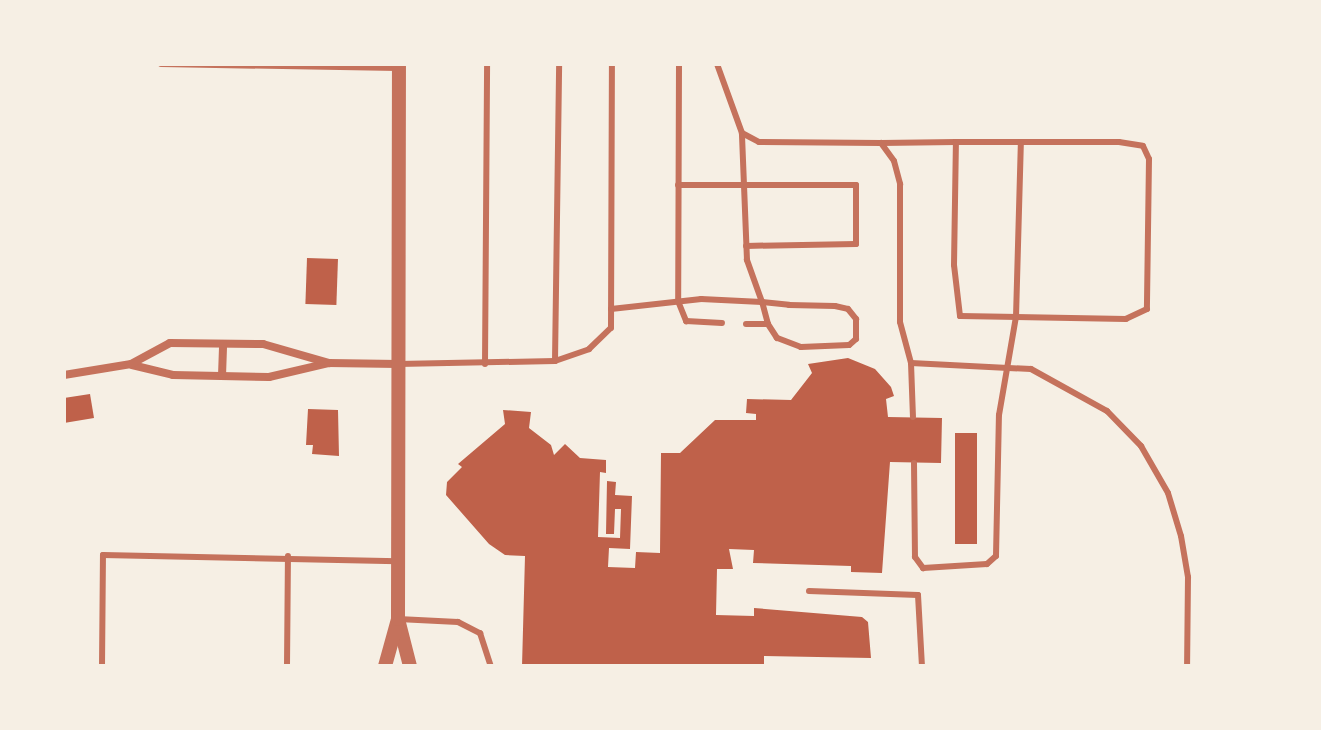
<!DOCTYPE html>
<html>
<head>
<meta charset="utf-8">
<style>
	body { margin:0 }
	#map { position:relative; width:1321px; height:730px; overflow:hidden; background:#f6efe4; font-family:"Public Sans",sans-serif }
	div>[style] { position:absolute }
	.building>* { inset:0; background:#bf614a; transform-origin:0 0 }
	.service>* { height:6px; margin:-3px; padding:0 3px; transform-origin:3px; border-radius:3px; background:#c5725c }
	.minor>* { height:8px; margin:-4px; padding:0 4px; transform-origin:4px; border-radius:4px; background:#c5725c }
	.tertiary>* { height:14px; margin:-7px; padding:0 7px; transform-origin:7px; border-radius:7px; background:#c5725c }
	span { translate:-50% -50%; white-space:nowrap; text-align:center; line-height:1.15; -webkit-text-stroke:7px #f6efe4; paint-order:stroke }
	.frame { position:absolute; inset:0; border:66px solid #f6efe4; pointer-events:none }
</style>
</head>
<body>
<div id="map">
	<div class="building">
		<i style="left:307px;top:258px;width:31px;height:46px;rotate:2deg"></i>
		<i style="clip-path:polygon(848px 358px,875px 369px,891px 387px,894px 396px,886px 399px,888px 417px,942px 418px,941px 463px,890px 462px,882px 573px,851px 572px,851px 566px,753px 563px,754px 550px,729px 549px,733px 569px,717px 569px,716px 615px,754px 616px,754px 608px,862px 617px,868px 622px,871px 658px,764px 656px,764px 666px,522px 666px,525px 556px,505px 555px,489px 544px,446px 495px,447px 482px,462px 467px,458px 464px,505px 424px,503px 410px,531px 412px,529px 428px,551px 445px,554px 455px,565px 444px,580px 458px,606px 460px,606px 473px,600px 472px,598px 537px,620px 538px,621px 509px,615px 509px,614px 534px,606px 534px,607px 481px,616px 482px,615px 495px,632px 496px,630px 549px,609px 548px,608px 567px,635px 568px,636px 552px,660px 553px,661px 453px,680px 453px,715px 420px,756px 420px,756px 414px,746px 413px,747px 399px,791px 400px,812px 373px,808px 364px)"></i>
		<i style="clip-path:polygon(90px 394px,94px 418px,64px 423px,64px 398px)"></i>
		<i style="clip-path:polygon(308px 409px,338px 410px,339px 456px,312px 454px,313px 445px,306px 445px)"></i>
		<i style="left:955px;top:433px;width:22px;height:111px"></i>
	</div>
	<div class="service">
		<i style="left:161px;top:64px;width:236px;rotate:1deg"></i>
		<i style="left:679px;top:64px;width:237px;rotate:90.2deg"></i>
		<i style="left:678px;top:301px;width:22px;rotate:68deg"></i>
		<i style="left:686px;top:321px;width:36px;rotate:3deg"></i>
		<i style="left:717px;top:64px;width:73px;rotate:70.1deg"></i>
		<i style="left:742px;top:133px;width:19px;rotate:28deg"></i>
		<i style="left:759px;top:142px;width:122px;rotate:0.5deg"></i>
		<i style="left:881px;top:143px;width:22px;rotate:54deg"></i>
		<i style="left:894px;top:161px;width:24px;rotate:75deg"></i>
		<i style="left:900px;top:184px;width:138px;rotate:90deg"></i>
		<i style="left:900px;top:322px;width:42px;rotate:75deg"></i>
		<i style="left:911px;top:363px;width:54px;rotate:87.9deg"></i>
		<i style="left:881px;top:143px;width:75px;rotate:-0.8deg"></i>
		<i style="left:956px;top:142px;width:163px"></i>
		<i style="left:1119px;top:142px;width:24px;rotate:9deg"></i>
		<i style="left:1143px;top:146px;width:14px;rotate:65deg"></i>
		<i style="left:1149px;top:159px;width:150px;rotate:90.8deg"></i>
		<i style="left:1147px;top:309px;width:23px;rotate:155deg"></i>
		<i style="left:1126px;top:319px;width:166px;rotate:-179deg"></i>
		<i style="left:960px;top:316px;width:51px;rotate:-96.7deg"></i>
		<i style="left:954px;top:265px;width:123px;rotate:-89.1deg"></i>
		<i style="left:678px;top:185px;width:178px"></i>
		<i style="left:856px;top:185px;width:59px;rotate:90deg"></i>
		<i style="left:856px;top:244px;width:110px;rotate:179deg"></i>
		<i style="left:611px;top:309px;width:91px;rotate:-6.3deg"></i>
		<i style="left:701px;top:299px;width:61px;rotate:2.8deg"></i>
		<i style="left:762px;top:302px;width:27px;rotate:6deg"></i>
		<i style="left:789px;top:305px;width:46px;rotate:1.2deg"></i>
		<i style="left:835px;top:306px;width:13px;rotate:13deg"></i>
		<i style="left:848px;top:309px;width:13px;rotate:51deg"></i>
		<i style="left:856px;top:319px;width:20px;rotate:90deg"></i>
		<i style="left:856px;top:339px;width:9px;rotate:139deg"></i>
		<i style="left:849px;top:345px;width:48px;rotate:177.6deg"></i>
		<i style="left:801px;top:347px;width:26px;rotate:-159deg"></i>
		<i style="left:777px;top:338px;width:17px;rotate:-123deg"></i>
		<i style="left:768px;top:324px;width:23px;rotate:-105deg"></i>
		<i style="left:762px;top:302px;width:45px;rotate:-109.7deg"></i>
		<i style="left:747px;top:260px;width:127px;rotate:-92.3deg"></i>
		<i style="left:746px;top:324px;width:22px"></i>
		<i style="left:555px;top:361px;width:297px;rotate:-89.2deg"></i>
		<i style="left:911px;top:363px;width:120px;rotate:2.9deg"></i>
		<i style="left:1031px;top:369px;width:87px;rotate:28.9deg"></i>
		<i style="left:1107px;top:411px;width:49px;rotate:45.8deg"></i>
		<i style="left:1141px;top:446px;width:54px;rotate:60.1deg"></i>
		<i style="left:1168px;top:493px;width:45px;rotate:73.2deg"></i>
		<i style="left:1181px;top:536px;width:42px;rotate:80.3deg"></i>
		<i style="left:1188px;top:577px;width:89px;rotate:90.6deg"></i>
		<i style="left:398px;top:364px;width:157px;rotate:-1.1deg"></i>
		<i style="left:555px;top:361px;width:36px;rotate:-19deg"></i>
		<i style="left:589px;top:349px;width:30px;rotate:-44deg"></i>
		<i style="left:611px;top:328px;width:264px;rotate:-89.8deg"></i>
		<i style="left:485px;top:364px;width:300px;rotate:-89.6deg"></i>
		<i style="left:914px;top:463px;width:94px;rotate:89.4deg"></i>
		<i style="left:915px;top:557px;width:14px;rotate:54deg"></i>
		<i style="left:923px;top:568px;width:64px;rotate:-3.6deg"></i>
		<i style="left:987px;top:564px;width:12px;rotate:-42deg"></i>
		<i style="left:996px;top:556px;width:141px;rotate:-88.8deg"></i>
		<i style="left:999px;top:415px;width:99px;rotate:-80.2deg"></i>
		<i style="left:1016px;top:317px;width:175px;rotate:-88.4deg"></i>
		<i style="left:809px;top:591px;width:109px;rotate:2.1deg"></i>
		<i style="left:918px;top:595px;width:71px;rotate:86.8deg"></i>
		<i style="left:398px;top:619px;width:60px;rotate:2.9deg"></i>
		<i style="left:458px;top:622px;width:25px;rotate:27deg"></i>
		<i style="left:480px;top:633px;width:35px;rotate:72deg"></i>
		<i style="left:102px;top:666px;width:111px;rotate:-89.5deg"></i>
		<i style="left:103px;top:555px;width:295px;rotate:1.2deg"></i>
		<i style="left:287px;top:666px;width:110px;rotate:-89.5deg"></i>
	</div>
	<div class="minor">
		<i style="left:132px;top:365px;width:42px;rotate:13.7deg"></i>
		<i style="left:173px;top:375px;width:96px;rotate:1.2deg"></i>
		<i style="left:269px;top:377px;width:62px;rotate:-13.1deg"></i>
		<i style="left:329px;top:363px;width:69px;rotate:0.8deg"></i>
		<i style="left:64px;top:375px;width:68px;rotate:-9.3deg"></i>
		<i style="left:131px;top:364px;width:44px;rotate:-28.3deg"></i>
		<i style="left:170px;top:343px;width:93px;rotate:0.6deg"></i>
		<i style="left:263px;top:344px;width:69px;rotate:16.1deg"></i>
		<i style="left:222px;top:376px;width:32px;rotate:-88deg"></i>
	</div>
	<div class="tertiary">
		<i style="left:399px;top:623px;width:44px;rotate:75.7deg"></i>
		<i style="left:385px;top:666px;width:49px;rotate:-74.5deg"></i>
		<i style="left:398px;top:619px;width:555px;rotate:-89.9deg"></i>
	</div>
	<div class="frame"></div>
</div>
</body>
</html>
